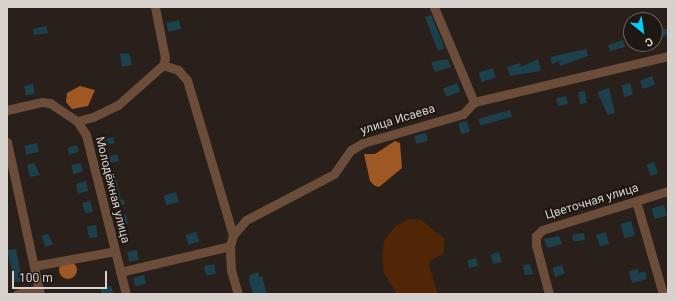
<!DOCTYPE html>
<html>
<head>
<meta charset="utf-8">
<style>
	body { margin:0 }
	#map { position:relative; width:675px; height:301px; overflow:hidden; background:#29201b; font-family:Roboto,sans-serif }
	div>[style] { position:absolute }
	.green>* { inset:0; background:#502606 }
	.water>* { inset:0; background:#9f5824 }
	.round { border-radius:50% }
	.building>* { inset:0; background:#1c404c; transform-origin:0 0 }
	.minor>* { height:9px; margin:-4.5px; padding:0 4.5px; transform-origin:4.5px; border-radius:4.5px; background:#6c4d3a }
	span { translate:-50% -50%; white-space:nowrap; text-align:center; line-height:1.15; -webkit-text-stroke:4px #1f1712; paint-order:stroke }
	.street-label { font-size:12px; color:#d7d1ce }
	.frame { position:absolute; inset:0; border:8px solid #d7d1ce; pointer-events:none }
	.north { position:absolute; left:623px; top:12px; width:40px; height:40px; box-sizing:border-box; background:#1f1712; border:1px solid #69615d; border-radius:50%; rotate:150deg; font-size:11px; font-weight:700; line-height:16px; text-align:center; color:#d7d1ce }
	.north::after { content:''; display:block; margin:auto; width:14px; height:18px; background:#04cbf9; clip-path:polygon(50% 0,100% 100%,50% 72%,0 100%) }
	.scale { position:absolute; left:12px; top:271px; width:95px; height:18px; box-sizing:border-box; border:2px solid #d7d1ce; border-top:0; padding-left:5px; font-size:12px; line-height:14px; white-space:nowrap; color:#d7d1ce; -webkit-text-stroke:3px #1f1712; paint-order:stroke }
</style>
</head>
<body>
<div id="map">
	<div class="green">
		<i style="clip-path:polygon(409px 219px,421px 220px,444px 238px,444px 253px,430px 261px,429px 266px,438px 294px,397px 294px,384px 273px,382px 254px,385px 239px,396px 226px)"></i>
	</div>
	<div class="water">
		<i style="clip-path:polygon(80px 86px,95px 90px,88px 106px,72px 109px,66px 102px,67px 93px)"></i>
		<i style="clip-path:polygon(395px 141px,400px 143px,402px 168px,379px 187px,375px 186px,370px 181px,364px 154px,375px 154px)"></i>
		<i class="round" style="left:59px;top:261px;width:18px;height:18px"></i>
	</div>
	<div class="building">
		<i style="clip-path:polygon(431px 15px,445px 48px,438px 51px,425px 17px)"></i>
		<i style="left:179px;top:20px;width:9px;height:13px;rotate:77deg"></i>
		<i style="clip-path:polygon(46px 26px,48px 33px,34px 35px,33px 29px)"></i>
		<i style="clip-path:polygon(668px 28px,668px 35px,657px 38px,656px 32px)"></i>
		<i style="clip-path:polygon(623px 40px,625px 47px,610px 51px,608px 45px)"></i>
		<i style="clip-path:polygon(586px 49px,588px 56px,560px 66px,559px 61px,552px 64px,550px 57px)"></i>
		<i style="clip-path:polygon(129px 53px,132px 65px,122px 67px,120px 54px)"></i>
		<i style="clip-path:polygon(448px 59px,451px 67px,435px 72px,431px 62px)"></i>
		<i style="clip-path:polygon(538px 59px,541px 71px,510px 76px,507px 67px,520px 63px,521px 67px)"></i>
		<i style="left:493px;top:68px;width:10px;height:15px;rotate:73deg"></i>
		<i style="left:652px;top:76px;width:9px;height:13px;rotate:69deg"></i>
		<i style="left:457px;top:83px;width:9px;height:15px;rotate:69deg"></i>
		<i style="left:630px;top:83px;width:12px;height:9px;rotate:76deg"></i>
		<i style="left:33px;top:84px;width:10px;height:9px;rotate:79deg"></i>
		<i style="clip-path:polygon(609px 88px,615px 113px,608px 115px,597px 92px)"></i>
		<i style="left:585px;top:91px;width:12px;height:7px;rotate:81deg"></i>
		<i style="left:566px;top:96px;width:8px;height:10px;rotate:76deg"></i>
		<i style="left:510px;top:110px;width:7px;height:33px;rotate:74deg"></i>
		<i style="left:467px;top:121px;width:11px;height:9px;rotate:75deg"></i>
		<i style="left:426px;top:133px;width:8px;height:12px;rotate:76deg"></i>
		<i style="clip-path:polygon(113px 137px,115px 143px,101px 147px,100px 140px)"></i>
		<i style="left:37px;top:143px;width:9px;height:13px;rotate:77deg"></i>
		<i style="left:77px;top:145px;width:7px;height:10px;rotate:74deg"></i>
		<i style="clip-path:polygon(117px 154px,119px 161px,106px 164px,105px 158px)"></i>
		<i style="left:654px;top:162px;width:12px;height:8px;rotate:70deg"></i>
		<i style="clip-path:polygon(34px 163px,40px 175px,30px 177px,27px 165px)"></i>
		<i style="left:81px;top:163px;width:9px;height:10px;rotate:77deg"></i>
		<i style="clip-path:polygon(115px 175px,121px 200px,124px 199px,125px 204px,116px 207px,109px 176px)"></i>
		<i style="clip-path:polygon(86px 181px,88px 191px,78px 194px,76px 184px)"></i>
		<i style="left:176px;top:192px;width:10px;height:13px;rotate:73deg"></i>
		<i style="clip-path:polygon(90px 201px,93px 212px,85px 213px,82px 203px)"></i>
		<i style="left:664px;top:205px;width:11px;height:13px;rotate:75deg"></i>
		<i style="left:126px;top:214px;width:10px;height:8px;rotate:79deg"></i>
		<i style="left:631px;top:221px;width:15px;height:11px;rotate:74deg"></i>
		<i style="left:96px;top:225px;width:12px;height:9px;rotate:81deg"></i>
		<i style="left:196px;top:232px;width:10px;height:11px;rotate:73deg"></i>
		<i style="clip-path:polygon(606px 232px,609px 244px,600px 246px,596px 235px)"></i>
		<i style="left:584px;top:233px;width:7px;height:12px;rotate:82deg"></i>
		<i style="clip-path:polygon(48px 234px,53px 244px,45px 247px,42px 236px)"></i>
		<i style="clip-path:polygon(559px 236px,562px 244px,547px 248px,544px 239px)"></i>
		<i style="clip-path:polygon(16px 249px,22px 281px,15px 282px,7px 250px)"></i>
		<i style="left:137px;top:250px;width:10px;height:10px;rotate:79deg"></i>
		<i style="left:499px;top:252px;width:10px;height:9px;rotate:73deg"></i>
		<i style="left:476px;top:258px;width:8px;height:9px;rotate:76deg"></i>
		<i style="left:214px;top:264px;width:10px;height:10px;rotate:79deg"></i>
		<i style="clip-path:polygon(530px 264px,533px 274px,525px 275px,523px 265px)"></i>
		<i style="left:562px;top:265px;width:9px;height:10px;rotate:72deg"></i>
		<i style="clip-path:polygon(638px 269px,639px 273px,645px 271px,647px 279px,632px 283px,629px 271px)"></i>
		<i style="clip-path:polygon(258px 272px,259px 277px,262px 276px,267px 294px,253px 294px,249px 280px,250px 275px)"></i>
		<i style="left:144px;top:275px;width:9px;height:11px;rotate:77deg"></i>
		<i style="clip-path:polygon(111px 286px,113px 294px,102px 294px,100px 288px)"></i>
	</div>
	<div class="minor">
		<i style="left:434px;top:7px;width:103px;rotate:67.2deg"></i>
		<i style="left:163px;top:65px;width:16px;rotate:18deg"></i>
		<i style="left:178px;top:70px;width:13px;rotate:48deg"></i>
		<i style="left:187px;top:80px;width:162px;rotate:73.5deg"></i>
		<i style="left:7px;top:110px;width:36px;rotate:-13deg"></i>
		<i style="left:42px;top:102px;width:8px;rotate:7deg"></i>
		<i style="left:50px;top:103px;width:32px;rotate:34deg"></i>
		<i style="left:77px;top:121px;width:17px;rotate:57deg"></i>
		<i style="left:86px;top:135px;width:164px;rotate:75.9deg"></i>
		<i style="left:77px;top:121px;width:16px;rotate:-14deg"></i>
		<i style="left:93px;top:117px;width:28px;rotate:-26deg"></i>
		<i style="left:118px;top:105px;width:60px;rotate:-41.6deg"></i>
		<i style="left:163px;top:65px;width:7px;rotate:-74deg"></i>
		<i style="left:165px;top:58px;width:52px;rotate:-101.1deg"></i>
		<i style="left:7px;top:142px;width:156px;rotate:77.8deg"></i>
		<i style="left:636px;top:201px;width:97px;rotate:73.8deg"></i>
		<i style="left:230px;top:246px;width:24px;rotate:88deg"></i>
		<i style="left:231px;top:270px;width:25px;rotate:74deg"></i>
		<i style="left:34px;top:266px;width:82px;rotate:-10.5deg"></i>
		<i style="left:120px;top:272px;width:113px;rotate:-13.3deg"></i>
		<i style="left:230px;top:246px;width:11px;rotate:-75deg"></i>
		<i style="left:233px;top:235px;width:20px;rotate:-49deg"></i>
		<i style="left:246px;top:220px;width:99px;rotate:-27.6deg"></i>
		<i style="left:334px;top:174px;width:29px;rotate:-55deg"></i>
		<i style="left:351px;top:150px;width:14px;rotate:-30deg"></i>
		<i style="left:363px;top:143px;width:104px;rotate:-16.2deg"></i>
		<i style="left:463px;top:114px;width:16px;rotate:-47deg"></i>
		<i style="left:474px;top:102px;width:199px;rotate:-13.3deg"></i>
		<i style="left:17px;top:294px;width:23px;rotate:-13deg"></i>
		<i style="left:549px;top:294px;width:51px;rotate:-104.9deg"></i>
		<i style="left:536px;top:245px;width:9px;rotate:-90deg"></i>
		<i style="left:536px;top:236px;width:8px;rotate:-45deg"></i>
		<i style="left:542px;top:230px;width:132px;rotate:-17.2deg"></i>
	</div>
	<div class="street-label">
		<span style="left:398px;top:120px;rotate:-17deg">улица Исаева</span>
		<span style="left:112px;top:190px;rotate:76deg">Молодёжная улица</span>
		<span style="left:592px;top:202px;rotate:-17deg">Цветочная улица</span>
	</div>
	<div class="frame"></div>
	<div class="north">С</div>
	<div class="scale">100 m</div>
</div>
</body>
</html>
